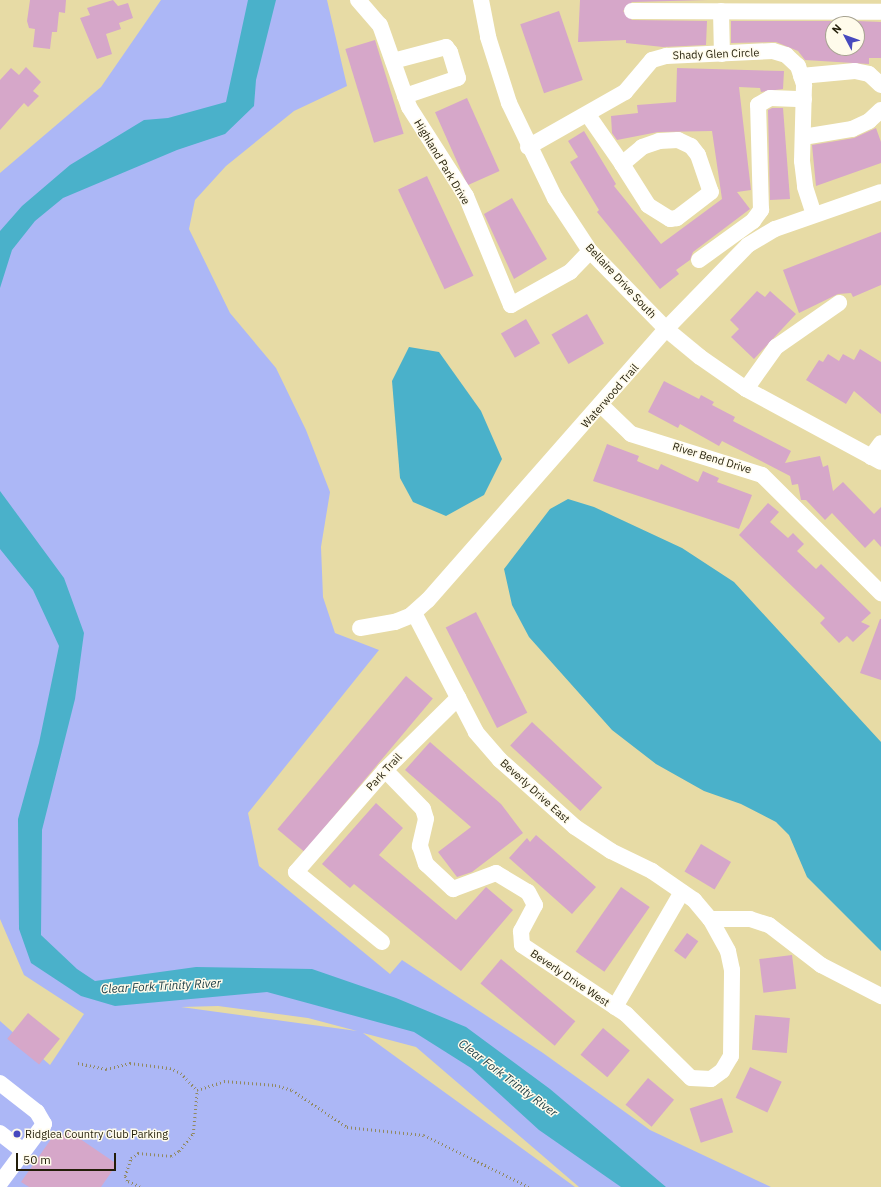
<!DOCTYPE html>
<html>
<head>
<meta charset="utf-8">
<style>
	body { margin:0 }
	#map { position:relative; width:881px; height:1187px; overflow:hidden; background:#e7dba5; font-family:"IBM Plex Sans",sans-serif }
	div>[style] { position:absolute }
	.green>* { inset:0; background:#acb7f6 }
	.water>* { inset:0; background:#4ab1ca }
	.building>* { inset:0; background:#d6a7c9; transform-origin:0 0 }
	.path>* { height:2.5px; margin-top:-1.25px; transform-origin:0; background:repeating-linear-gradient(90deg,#918860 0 1px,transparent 0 4px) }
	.minor>* { height:16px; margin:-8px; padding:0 8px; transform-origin:8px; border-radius:8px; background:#fff }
	.dots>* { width:11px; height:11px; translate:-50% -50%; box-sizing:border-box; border:2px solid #fffbeb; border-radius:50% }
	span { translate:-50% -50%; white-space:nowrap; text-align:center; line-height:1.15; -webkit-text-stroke:3px #fffbeb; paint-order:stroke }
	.street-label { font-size:11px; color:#231e09 }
	.poi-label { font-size:11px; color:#231e09 }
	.left { translate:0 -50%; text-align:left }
	.water-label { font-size:12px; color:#22424a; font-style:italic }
	.north { position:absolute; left:825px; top:16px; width:40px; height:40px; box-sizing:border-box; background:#fffbeb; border:1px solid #a7a391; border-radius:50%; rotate:311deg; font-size:11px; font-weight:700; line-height:16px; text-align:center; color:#231e09 }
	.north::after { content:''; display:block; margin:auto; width:14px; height:18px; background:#4749be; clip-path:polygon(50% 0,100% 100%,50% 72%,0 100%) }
	.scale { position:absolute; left:16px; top:1153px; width:100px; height:18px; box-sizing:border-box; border:2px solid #231e09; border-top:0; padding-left:5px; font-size:12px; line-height:14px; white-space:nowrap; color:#231e09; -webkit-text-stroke:3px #fffbeb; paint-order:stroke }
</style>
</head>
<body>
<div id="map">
	<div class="green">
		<i style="clip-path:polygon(evenodd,161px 0,327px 0,347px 86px,294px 111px,226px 166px,195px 200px,189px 229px,230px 313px,276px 368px,306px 430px,330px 492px,321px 547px,323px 597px,335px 633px,379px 650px,248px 813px,259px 866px,390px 974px,402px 960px,543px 1053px,650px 1130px,771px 1187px,579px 1187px,416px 1047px,363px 1033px,575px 1187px,0 1187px,0 1021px,50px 1065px,84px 1014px,24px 975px,0 919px,0 173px,101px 87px,161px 0,218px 1006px,308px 1018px,357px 1031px,181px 1007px,218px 1006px)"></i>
	</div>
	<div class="water">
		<i style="clip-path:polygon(248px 0,276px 0,256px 80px,254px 106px,225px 134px,177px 150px,63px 198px,35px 221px,12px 250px,0 288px,0 231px,22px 206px,70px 165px,144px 120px,168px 118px,226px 102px)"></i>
		<i style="clip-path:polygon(409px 347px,439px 352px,481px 411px,502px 459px,484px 495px,446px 516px,413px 502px,400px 478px,392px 381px)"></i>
		<i style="clip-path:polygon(0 491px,64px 578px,84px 633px,75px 699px,42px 830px,41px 935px,77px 969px,95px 981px,196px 967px,312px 969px,396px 998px,466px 1027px,550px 1089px,666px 1187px,621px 1187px,539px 1130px,471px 1068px,414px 1032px,267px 992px,115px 1006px,81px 996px,31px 963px,19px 929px,18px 819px,39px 743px,59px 646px,33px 590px,0 549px)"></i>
		<i style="clip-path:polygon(568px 499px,594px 507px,682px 548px,734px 582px,881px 742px,881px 951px,807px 877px,789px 835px,776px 822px,741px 804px,704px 791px,656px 764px,612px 730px,529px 637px,512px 605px,504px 569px,550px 509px)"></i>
	</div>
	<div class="building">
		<i style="clip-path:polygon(30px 0,66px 0,65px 13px,59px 12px,57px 32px,52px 32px,50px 49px,33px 47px,35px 29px,29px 28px,27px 21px)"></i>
		<i style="clip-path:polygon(113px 0,118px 6px,128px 3px,133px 18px,119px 23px,121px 29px,106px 34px,112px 54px,97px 59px,80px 18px,90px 15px,87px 8px)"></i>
		<i style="clip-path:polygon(580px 0,708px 0,632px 2px,623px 11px,632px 20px,707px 21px,706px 45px,663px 47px,626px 43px,626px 40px,578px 42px)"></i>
		<i style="left:559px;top:11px;width:73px;height:41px;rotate:71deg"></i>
		<i style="clip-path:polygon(731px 21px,833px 21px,833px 48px,857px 48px,857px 21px,881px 22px,881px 58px,869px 58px,869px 64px,805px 60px,798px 51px,776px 42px,731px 43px)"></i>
		<i style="left:375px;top:40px;width:98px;height:31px;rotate:73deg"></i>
		<i style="clip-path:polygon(26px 67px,41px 82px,33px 91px,39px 96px,28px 107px,24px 103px,0 130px,0 80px,11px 68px,19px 75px)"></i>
		<i style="clip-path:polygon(677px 68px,784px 71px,783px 89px,761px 92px,760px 88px,739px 87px,751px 190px,737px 192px,750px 209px,693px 252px,690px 260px,676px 270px,679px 274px,660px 289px,597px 212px,599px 210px,570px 162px,578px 157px,568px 141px,584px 131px,616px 184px,614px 186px,661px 244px,722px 199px,712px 131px,658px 132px,617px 140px,612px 133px,611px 116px,638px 113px,637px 105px,676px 102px)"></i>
		<i style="left:467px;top:98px;width:80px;height:35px;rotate:66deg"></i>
		<i style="clip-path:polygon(772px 108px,783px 108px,790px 199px,770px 200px,768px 110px)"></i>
		<i style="clip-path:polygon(876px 128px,881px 142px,881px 163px,816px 186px,812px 145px,854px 138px)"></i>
		<i style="left:427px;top:176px;width:110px;height:32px;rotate:65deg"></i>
		<i style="clip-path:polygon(512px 198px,547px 259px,514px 279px,484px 214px)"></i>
		<i style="clip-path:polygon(881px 232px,881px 285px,853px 297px,851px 293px,838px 294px,799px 313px,783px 270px)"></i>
		<i style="clip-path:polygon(757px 291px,765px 297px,770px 291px,796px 314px,754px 359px,731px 337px,739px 329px,730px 320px)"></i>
		<i style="left:587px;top:314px;width:34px;height:41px;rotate:60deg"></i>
		<i style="left:526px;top:319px;width:28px;height:29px;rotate:60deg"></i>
		<i style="clip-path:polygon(860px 349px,881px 362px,881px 414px,854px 391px,846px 404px,806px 380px,819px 360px,823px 362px,828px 354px,839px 361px,843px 354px,854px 360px)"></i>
		<i style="clip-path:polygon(664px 381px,699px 399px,701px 395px,714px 402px,712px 405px,735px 417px,733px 421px,791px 451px,785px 463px,820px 456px,823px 467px,828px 465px,833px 491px,843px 482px,874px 514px,881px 507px,881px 547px,874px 539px,865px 548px,832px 513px,825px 520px,806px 500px,801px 500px,798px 484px,792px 485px,790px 476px,722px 441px,719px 446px,680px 424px,678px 428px,648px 412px)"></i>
		<i style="clip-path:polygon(607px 444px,639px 456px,637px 461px,658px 470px,661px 464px,698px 482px,703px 471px,719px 478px,717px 482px,752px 495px,739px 529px,593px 481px)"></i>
		<i style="clip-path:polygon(768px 503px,779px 512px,770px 522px,788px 538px,793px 533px,804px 544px,797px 551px,816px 569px,821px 564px,871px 613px,861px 622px,870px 626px,853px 642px,847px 636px,839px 643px,820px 623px,825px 618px,739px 535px)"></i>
		<i style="left:476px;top:612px;width:113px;height:34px;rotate:63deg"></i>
		<i style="clip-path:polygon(880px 619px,881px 619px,881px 680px,860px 673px)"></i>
		<i style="left:406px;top:676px;width:35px;height:200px;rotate:40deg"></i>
		<i style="left:532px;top:722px;width:96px;height:32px;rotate:43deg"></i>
		<i style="clip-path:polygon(430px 742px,501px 804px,523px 833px,472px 872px,457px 877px,438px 852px,471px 827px,405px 770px)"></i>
		<i style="clip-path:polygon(376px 803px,403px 828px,379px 855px,456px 920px,486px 887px,513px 910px,461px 971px,354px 884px,350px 888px,322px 864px)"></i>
		<i style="clip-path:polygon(536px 835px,596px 887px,572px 914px,509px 858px,527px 838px,530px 842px)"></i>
		<i style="left:701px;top:844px;width:35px;height:32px;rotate:31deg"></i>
		<i style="left:621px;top:887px;width:35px;height:79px;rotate:35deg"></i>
		<i style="left:687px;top:933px;width:14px;height:22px;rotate:36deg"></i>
		<i style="left:792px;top:955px;width:34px;height:33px;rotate:83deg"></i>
		<i style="left:501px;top:959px;width:97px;height:32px;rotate:40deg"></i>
		<i style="left:28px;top:1013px;width:41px;height:33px;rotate:39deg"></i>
		<i style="left:755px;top:1015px;width:35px;height:35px;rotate:5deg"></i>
		<i style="left:603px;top:1028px;width:35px;height:35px;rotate:40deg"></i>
		<i style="left:750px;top:1067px;width:35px;height:34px;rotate:25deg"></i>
		<i style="left:648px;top:1078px;width:34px;height:35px;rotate:40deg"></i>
		<i style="left:722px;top:1098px;width:36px;height:34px;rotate:72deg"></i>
		<i style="clip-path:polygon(67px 1130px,117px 1164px,101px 1187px,29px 1187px,21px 1182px,56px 1132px,62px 1136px)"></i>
	</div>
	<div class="path">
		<i style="left:78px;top:1063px;width:29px;rotate:12deg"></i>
		<i style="left:106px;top:1069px;width:25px;rotate:-14deg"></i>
		<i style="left:130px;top:1063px;width:40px;rotate:7.1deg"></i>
		<i style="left:170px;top:1068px;width:12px;rotate:24deg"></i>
		<i style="left:181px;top:1073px;width:23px;rotate:47deg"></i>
		<i style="left:197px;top:1090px;width:28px;rotate:-18deg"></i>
		<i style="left:224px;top:1081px;width:51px;rotate:4.5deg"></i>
		<i style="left:275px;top:1085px;width:18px;rotate:16deg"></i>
		<i style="left:292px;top:1090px;width:66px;rotate:33.9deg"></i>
		<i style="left:347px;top:1127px;width:77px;rotate:5.9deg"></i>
		<i style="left:424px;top:1135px;width:117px;rotate:26.3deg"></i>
		<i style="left:140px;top:1187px;width:14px;rotate:-155deg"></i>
		<i style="left:127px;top:1181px;width:5px;rotate:-112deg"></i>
		<i style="left:125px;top:1176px;width:19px;rotate:-72deg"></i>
		<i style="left:131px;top:1158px;width:9px;rotate:-36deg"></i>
		<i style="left:138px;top:1153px;width:33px;rotate:5deg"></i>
		<i style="left:171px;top:1156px;width:9px;rotate:-32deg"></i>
		<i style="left:179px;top:1151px;width:22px;rotate:-51deg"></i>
		<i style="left:193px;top:1134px;width:44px;rotate:-84.8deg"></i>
	</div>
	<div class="minor">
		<i style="left:358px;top:0;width:33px;rotate:49deg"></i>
		<i style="left:380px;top:25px;width:87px;rotate:70.5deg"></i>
		<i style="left:409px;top:107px;width:106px;rotate:57.4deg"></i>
		<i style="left:466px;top:196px;width:118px;rotate:67.6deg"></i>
		<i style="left:511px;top:305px;width:68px;rotate:-29.2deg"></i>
		<i style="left:570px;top:272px;width:29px;rotate:-46deg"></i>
		<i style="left:481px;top:0;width:38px;rotate:79deg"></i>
		<i style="left:488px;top:37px;width:69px;rotate:72.3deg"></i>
		<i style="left:509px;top:103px;width:106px;rotate:64.2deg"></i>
		<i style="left:555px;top:198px;width:64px;rotate:56.6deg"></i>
		<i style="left:590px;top:251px;width:109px;rotate:45.7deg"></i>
		<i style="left:666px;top:329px;width:44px;rotate:39.5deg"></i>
		<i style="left:700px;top:357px;width:56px;rotate:34.8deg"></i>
		<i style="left:746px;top:389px;width:153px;rotate:28.4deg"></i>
		<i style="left:632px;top:11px;width:249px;rotate:0.2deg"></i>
		<i style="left:721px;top:11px;width:43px;rotate:88.7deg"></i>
		<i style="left:393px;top:61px;width:55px;rotate:-14.8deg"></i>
		<i style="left:446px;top:47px;width:6px;rotate:51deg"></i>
		<i style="left:450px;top:52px;width:27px;rotate:73deg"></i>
		<i style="left:458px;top:78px;width:56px;rotate:161.2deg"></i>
		<i style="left:801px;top:76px;width:54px;rotate:-5.3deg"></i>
		<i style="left:855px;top:71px;width:14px;rotate:12deg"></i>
		<i style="left:869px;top:74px;width:16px;rotate:43deg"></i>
		<i style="left:588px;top:115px;width:60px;rotate:55.2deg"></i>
		<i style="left:803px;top:137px;width:50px;rotate:-9.3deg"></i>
		<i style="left:852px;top:129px;width:19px;rotate:-25deg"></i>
		<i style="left:869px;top:121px;width:16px;rotate:-43deg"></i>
		<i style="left:678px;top:140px;width:14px;rotate:25deg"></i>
		<i style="left:691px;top:146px;width:11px;rotate:52deg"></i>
		<i style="left:698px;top:155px;width:39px;rotate:71deg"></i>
		<i style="left:711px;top:192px;width:43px;rotate:142.6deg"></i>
		<i style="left:677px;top:218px;width:7px;rotate:172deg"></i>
		<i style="left:670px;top:219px;width:26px;rotate:-148deg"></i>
		<i style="left:648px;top:205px;width:49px;rotate:-122.4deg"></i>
		<i style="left:622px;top:164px;width:26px;rotate:-40deg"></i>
		<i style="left:642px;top:147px;width:18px;rotate:-19deg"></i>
		<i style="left:659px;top:141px;width:19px;rotate:-3deg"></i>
		<i style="left:528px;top:147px;width:112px;rotate:-29.6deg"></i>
		<i style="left:625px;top:92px;width:42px;rotate:-49.8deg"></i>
		<i style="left:652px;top:60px;width:15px;rotate:-16deg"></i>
		<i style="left:666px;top:56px;width:107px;rotate:-2.7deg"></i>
		<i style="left:773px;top:51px;width:14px;rotate:17deg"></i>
		<i style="left:786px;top:55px;width:16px;rotate:43deg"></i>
		<i style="left:798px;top:66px;width:20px;rotate:72deg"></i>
		<i style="left:804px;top:85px;width:76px;rotate:91.5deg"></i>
		<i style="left:802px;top:161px;width:26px;rotate:83deg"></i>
		<i style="left:805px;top:187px;width:28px;rotate:72deg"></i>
		<i style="left:699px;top:260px;width:67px;rotate:-35.8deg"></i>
		<i style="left:753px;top:221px;width:14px;rotate:-54deg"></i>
		<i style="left:761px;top:210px;width:105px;rotate:-91.6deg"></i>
		<i style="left:758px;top:105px;width:14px;rotate:-30deg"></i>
		<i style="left:770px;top:98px;width:34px;rotate:2deg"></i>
		<i style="left:746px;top:389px;width:52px;rotate:-54.5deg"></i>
		<i style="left:776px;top:347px;width:77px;rotate:-34.9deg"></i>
		<i style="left:602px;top:406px;width:40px;rotate:44deg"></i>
		<i style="left:631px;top:434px;width:137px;rotate:17.4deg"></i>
		<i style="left:762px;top:475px;width:168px;rotate:44.8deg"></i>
		<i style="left:871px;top:457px;width:17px;rotate:-54deg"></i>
		<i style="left:360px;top:628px;width:36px;rotate:-10deg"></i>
		<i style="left:395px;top:622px;width:16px;rotate:-22deg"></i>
		<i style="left:410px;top:616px;width:24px;rotate:-42deg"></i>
		<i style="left:428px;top:600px;width:361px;rotate:-48.7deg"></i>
		<i style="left:666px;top:329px;width:117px;rotate:-45.7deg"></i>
		<i style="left:748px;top:245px;width:31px;rotate:-31deg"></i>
		<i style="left:775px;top:229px;width:112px;rotate:-19.2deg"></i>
		<i style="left:385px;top:770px;width:54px;rotate:45.7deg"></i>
		<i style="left:423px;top:809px;width:10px;rotate:73deg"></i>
		<i style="left:426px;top:819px;width:28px;rotate:103deg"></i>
		<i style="left:420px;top:846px;width:19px;rotate:72deg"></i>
		<i style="left:426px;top:864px;width:37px;rotate:43deg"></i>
		<i style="left:453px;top:889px;width:46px;rotate:-20.4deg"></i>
		<i style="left:496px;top:873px;width:37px;rotate:31deg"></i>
		<i style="left:528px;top:892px;width:15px;rotate:62deg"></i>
		<i style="left:535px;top:905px;width:30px;rotate:118deg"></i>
		<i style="left:521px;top:931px;width:14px;rotate:86deg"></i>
		<i style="left:522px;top:945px;width:125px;rotate:33.6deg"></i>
		<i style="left:626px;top:1014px;width:91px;rotate:44.6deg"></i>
		<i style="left:691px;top:1078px;width:20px;rotate:3deg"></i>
		<i style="left:711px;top:1079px;width:14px;rotate:-36deg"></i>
		<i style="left:722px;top:1071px;width:17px;rotate:-59deg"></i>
		<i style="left:731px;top:1056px;width:86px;rotate:-89.3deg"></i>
		<i style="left:732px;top:970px;width:19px;rotate:-102deg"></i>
		<i style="left:728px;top:951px;width:37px;rotate:-119deg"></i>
		<i style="left:710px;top:919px;width:25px;rotate:-130deg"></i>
		<i style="left:694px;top:900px;width:51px;rotate:-145.4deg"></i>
		<i style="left:652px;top:871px;width:46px;rotate:-154deg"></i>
		<i style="left:611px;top:851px;width:43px;rotate:-146.3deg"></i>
		<i style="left:575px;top:827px;width:101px;rotate:-138.2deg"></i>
		<i style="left:500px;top:760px;width:37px;rotate:-131deg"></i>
		<i style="left:476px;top:732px;width:134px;rotate:-117.5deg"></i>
		<i style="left:710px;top:919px;width:40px"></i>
		<i style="left:750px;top:919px;width:20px;rotate:18deg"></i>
		<i style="left:769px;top:925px;width:66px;rotate:37.6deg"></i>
		<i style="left:821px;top:965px;width:68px;rotate:27.3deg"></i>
		<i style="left:382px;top:942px;width:111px;rotate:-140.9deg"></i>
		<i style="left:296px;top:872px;width:135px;rotate:-48.9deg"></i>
		<i style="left:385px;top:770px;width:103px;rotate:-44.6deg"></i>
		<i style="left:615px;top:1007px;width:133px;rotate:-59.8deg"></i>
		<i style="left:0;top:1083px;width:47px;rotate:38.1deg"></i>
		<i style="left:37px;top:1112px;width:14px;rotate:60deg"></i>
		<i style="left:44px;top:1124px;width:74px;rotate:126.7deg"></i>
		<i style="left:0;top:1133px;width:29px;rotate:38deg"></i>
	</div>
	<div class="dots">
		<i style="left:17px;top:1134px;background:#4749be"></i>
	</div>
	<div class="street-label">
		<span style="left:716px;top:54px;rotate:-2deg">Shady Glen Circle</span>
		<span style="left:442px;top:162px;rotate:59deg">Highland Park Drive</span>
		<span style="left:621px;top:281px;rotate:47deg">Bellaire Drive South</span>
		<span style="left:610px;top:396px;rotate:-49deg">Waterwood Trail</span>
		<span style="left:712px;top:458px;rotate:17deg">River Bend Drive</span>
		<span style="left:384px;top:772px;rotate:-47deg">Park Trail</span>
		<span style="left:535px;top:791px;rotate:42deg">Beverly Drive East</span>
		<span style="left:570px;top:978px;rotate:34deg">Beverly Drive West</span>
	</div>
	<div class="poi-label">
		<span class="left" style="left:25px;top:1134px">Ridglea Country Club Parking</span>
	</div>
	<div class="water-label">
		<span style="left:161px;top:986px;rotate:-3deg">Clear Fork Trinity River</span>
		<span style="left:508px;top:1078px;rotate:37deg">Clear Fork Trinity River</span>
	</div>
	<div class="north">N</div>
	<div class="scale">50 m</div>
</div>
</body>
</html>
